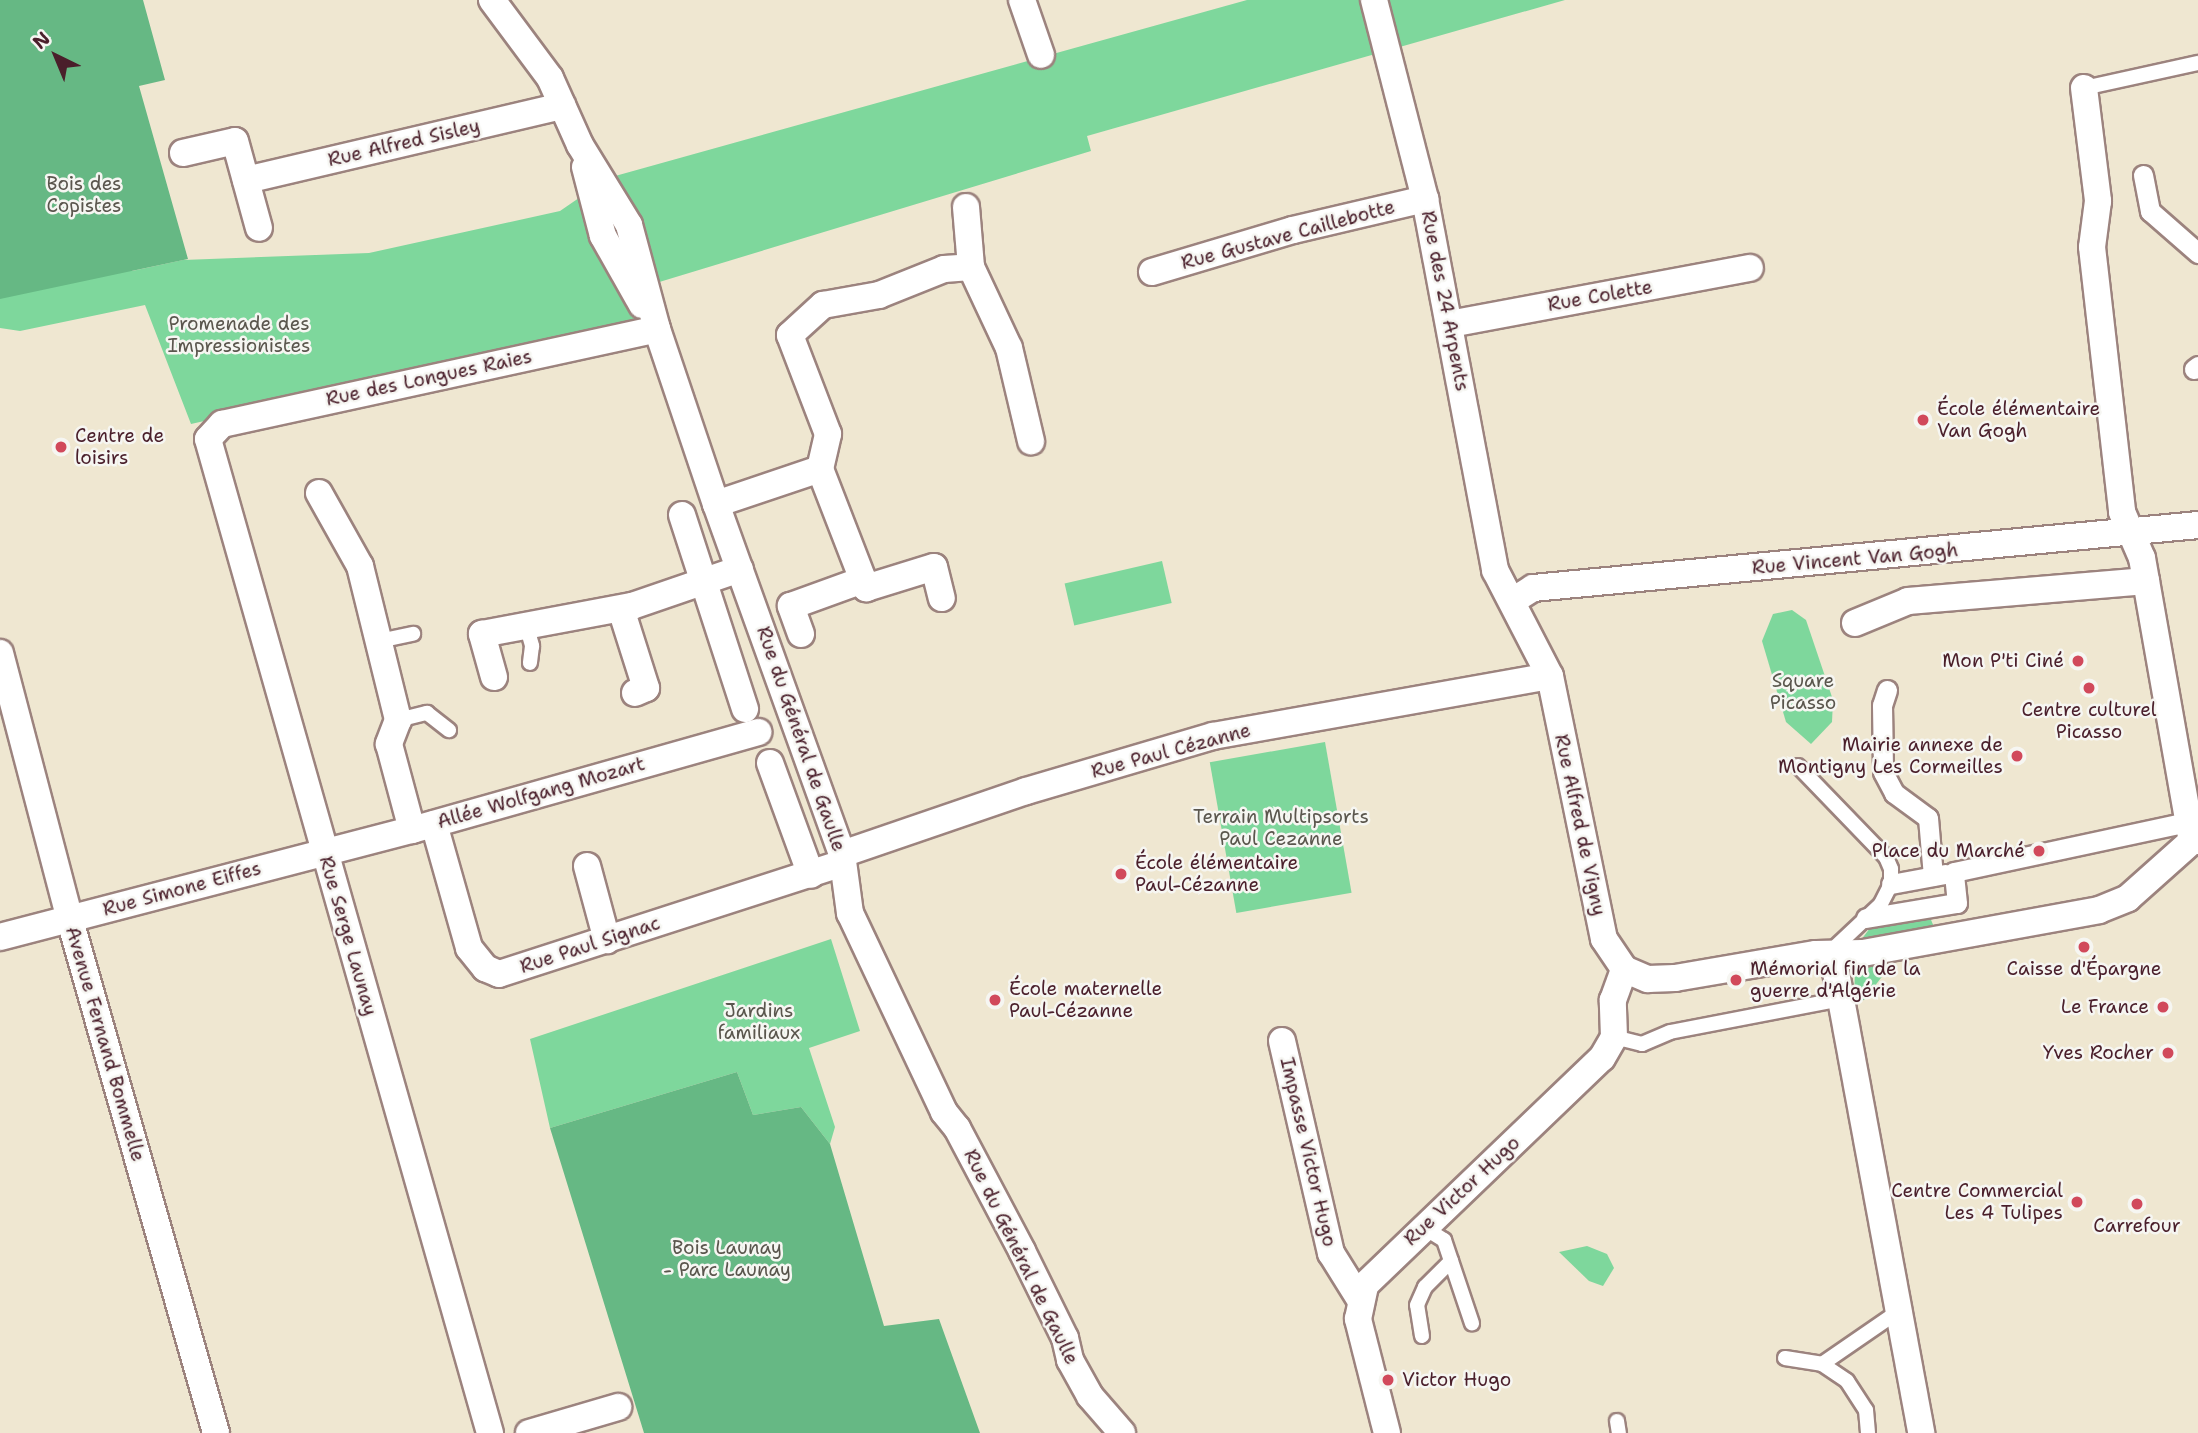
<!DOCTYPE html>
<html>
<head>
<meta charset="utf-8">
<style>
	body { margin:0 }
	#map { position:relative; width:2198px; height:1433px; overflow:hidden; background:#efe7d1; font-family:"Shantell Sans",sans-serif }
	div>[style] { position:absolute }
	.green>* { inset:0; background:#7ed79c; transform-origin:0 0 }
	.forest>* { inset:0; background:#66b884 }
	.roads { filter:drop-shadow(2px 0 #9c837e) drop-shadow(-2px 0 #9c837e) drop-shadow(0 2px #9c837e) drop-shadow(0 -2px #9c837e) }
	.service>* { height:14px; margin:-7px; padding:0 7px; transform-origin:7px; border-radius:7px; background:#fff }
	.pedestrian>* { height:19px; margin:-9.5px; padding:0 9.5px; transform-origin:9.5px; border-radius:9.5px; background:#fff }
	.minor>* { height:26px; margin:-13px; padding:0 13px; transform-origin:13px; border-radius:13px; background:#fff }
	.dots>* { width:19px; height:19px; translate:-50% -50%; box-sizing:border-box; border:4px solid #f6f6f2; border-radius:50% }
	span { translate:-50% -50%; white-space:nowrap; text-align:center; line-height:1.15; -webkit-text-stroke:5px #f6f6f2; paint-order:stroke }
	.street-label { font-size:19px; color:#4a1f2b }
	.park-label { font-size:19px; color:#5a564d }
	.poi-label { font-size:19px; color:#4a1f2b }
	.left { translate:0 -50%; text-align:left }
	.right { translate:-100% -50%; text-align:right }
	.north { position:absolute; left:21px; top:21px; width:70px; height:70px; -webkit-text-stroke:5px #f6f6f2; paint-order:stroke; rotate:317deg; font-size:19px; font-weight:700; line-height:28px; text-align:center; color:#4a1f2b }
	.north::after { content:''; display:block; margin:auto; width:24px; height:32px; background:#4a1f2b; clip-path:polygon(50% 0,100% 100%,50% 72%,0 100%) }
</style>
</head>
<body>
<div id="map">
	<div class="green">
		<i style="clip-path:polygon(1247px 0,1565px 0,1087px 136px,1091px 151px,633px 290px,651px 320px,191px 424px,145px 305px,20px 331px,0 328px,0 233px,108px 259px,132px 271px,183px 260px,369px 253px,560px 211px,608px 178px)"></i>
		<i style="left:1162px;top:561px;width:43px;height:100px;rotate:77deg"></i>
		<i style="clip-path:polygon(1792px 610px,1806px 620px,1833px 700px,1832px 722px,1811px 744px,1786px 722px,1762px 641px,1773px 614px)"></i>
		<i style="left:1325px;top:742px;width:153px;height:117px;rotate:80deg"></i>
		<i style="clip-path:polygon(1929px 915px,1934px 927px,1861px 940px,1873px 924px)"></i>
		<i style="clip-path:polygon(831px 939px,860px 1031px,809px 1048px,835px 1127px,830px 1144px,801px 1107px,753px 1115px,737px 1072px,550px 1128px,530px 1039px)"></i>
		<i style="clip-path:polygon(1881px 956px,1884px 974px,1864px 1000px,1854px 1002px,1855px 969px)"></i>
		<i style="clip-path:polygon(1587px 1246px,1607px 1254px,1614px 1268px,1603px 1286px,1589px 1281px,1559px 1252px)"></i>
	</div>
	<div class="forest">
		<i style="clip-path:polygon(0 0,143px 0,165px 80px,139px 86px,188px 259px,0 299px)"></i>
		<i style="clip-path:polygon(737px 1072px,753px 1115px,801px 1107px,830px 1144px,884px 1326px,939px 1319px,980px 1433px,644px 1433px,550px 1128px)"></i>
	</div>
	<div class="roads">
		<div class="service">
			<i style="left:2084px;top:88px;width:117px;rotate:-12.4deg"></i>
			<i style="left:527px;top:628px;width:19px;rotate:74deg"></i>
			<i style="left:532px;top:646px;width:17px;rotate:97deg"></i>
			<i style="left:379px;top:641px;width:35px;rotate:-12deg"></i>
			<i style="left:398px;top:720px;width:30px;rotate:-14deg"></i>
			<i style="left:427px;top:713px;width:28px;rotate:38deg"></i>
			<i style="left:1798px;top:766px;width:127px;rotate:46deg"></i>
			<i style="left:1886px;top:857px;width:13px;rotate:67deg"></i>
			<i style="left:1891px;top:869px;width:15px;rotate:90deg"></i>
			<i style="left:1891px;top:884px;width:22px;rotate:117deg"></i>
			<i style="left:1881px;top:904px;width:71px;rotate:136.7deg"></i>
			<i style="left:1614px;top:1037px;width:29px;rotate:14deg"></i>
			<i style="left:1642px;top:1044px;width:30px;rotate:-23deg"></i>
			<i style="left:1670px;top:1032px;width:174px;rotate:-10.9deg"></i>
			<i style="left:1423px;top:1227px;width:25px;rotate:32deg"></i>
			<i style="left:1444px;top:1240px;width:88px;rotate:71.4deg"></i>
			<i style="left:1422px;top:1336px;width:31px;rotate:-99deg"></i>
			<i style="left:1417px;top:1305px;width:20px;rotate:-66deg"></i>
			<i style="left:1425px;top:1287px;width:37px;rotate:-45deg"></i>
			<i style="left:1785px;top:1358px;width:37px;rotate:9deg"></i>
			<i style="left:1822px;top:1364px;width:30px;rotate:34deg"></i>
			<i style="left:1847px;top:1381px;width:35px;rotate:57deg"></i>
			<i style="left:1866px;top:1410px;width:23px;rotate:85deg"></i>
			<i style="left:1822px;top:1364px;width:93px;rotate:-34.5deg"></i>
			<i style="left:1617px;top:1421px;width:12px;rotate:81deg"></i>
		</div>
		<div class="pedestrian">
			<i style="left:2143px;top:175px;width:37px;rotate:79deg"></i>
			<i style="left:2150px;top:211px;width:64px;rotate:41.2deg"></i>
			<i style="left:2194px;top:369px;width:5px;rotate:-37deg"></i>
			<i style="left:1887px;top:690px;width:16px;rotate:108deg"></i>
			<i style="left:1882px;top:705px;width:67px;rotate:89.1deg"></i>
			<i style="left:1883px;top:772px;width:24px;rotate:62deg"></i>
			<i style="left:1894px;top:793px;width:42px;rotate:36.3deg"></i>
			<i style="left:1928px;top:818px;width:58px;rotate:85.1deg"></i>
			<i style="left:1891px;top:884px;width:55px;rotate:-10.5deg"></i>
			<i style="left:1866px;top:918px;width:92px;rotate:-9.4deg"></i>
			<i style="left:1957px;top:903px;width:31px;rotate:-96deg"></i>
			<i style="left:1954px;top:872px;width:238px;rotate:-12.1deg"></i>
		</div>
		<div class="minor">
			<i style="left:492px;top:0;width:97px;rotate:53.4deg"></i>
			<i style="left:550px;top:78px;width:73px;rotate:65.9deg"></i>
			<i style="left:580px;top:145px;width:94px;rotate:58.5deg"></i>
			<i style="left:629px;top:225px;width:108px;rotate:74.9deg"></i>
			<i style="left:657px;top:329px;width:185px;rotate:71.4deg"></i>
			<i style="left:716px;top:504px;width:372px;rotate:70.2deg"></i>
			<i style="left:842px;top:854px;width:60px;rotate:82.3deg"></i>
			<i style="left:850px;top:913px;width:220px;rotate:64.7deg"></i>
			<i style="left:944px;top:1112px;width:21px;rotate:51deg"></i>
			<i style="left:957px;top:1128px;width:139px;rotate:62.1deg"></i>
			<i style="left:1022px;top:1251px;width:97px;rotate:63.7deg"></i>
			<i style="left:1065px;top:1338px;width:23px;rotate:77deg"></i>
			<i style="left:1070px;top:1360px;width:41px;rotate:60.9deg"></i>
			<i style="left:1090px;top:1396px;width:49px;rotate:49.1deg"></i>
			<i style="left:1022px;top:0;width:58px;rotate:70.9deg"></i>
			<i style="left:1374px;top:0;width:205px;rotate:75.6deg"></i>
			<i style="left:1425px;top:199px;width:378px;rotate:79.3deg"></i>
			<i style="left:1495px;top:570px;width:119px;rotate:62.6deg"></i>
			<i style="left:1550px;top:676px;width:268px;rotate:78.4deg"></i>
			<i style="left:1604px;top:939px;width:36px;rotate:56deg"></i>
			<i style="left:1624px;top:969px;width:26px;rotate:23deg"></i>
			<i style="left:1648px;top:979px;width:27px;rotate:-2deg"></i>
			<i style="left:1675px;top:978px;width:143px;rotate:-9.7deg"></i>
			<i style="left:1816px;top:954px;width:47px;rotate:-1.2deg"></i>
			<i style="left:1863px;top:953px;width:240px;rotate:-10.3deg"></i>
			<i style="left:2099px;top:910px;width:31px;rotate:-22deg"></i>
			<i style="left:2128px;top:898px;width:86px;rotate:-41.7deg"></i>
			<i style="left:2192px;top:841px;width:6px"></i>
			<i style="left:2084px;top:88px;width:114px;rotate:82.9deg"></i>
			<i style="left:2098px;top:201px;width:46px;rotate:97.4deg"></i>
			<i style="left:2092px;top:247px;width:267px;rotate:83.5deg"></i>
			<i style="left:2122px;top:512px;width:50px;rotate:66.5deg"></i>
			<i style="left:2142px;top:558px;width:287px;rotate:80deg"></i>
			<i style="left:183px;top:153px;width:53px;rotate:-13deg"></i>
			<i style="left:235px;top:141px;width:90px;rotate:74.6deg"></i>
			<i style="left:585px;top:167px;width:71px;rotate:75.4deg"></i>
			<i style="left:603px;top:236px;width:79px;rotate:60.5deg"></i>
			<i style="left:246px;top:180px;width:325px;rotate:-13.2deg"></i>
			<i style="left:966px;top:207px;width:60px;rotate:85.2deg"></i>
			<i style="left:1152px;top:272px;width:147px;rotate:-16.6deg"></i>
			<i style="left:1293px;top:230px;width:136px;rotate:-13.2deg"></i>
			<i style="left:1450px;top:324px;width:305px;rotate:-10.6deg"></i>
			<i style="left:820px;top:469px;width:36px;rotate:-77deg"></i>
			<i style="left:828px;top:434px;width:106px;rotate:-111deg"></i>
			<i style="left:790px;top:335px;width:45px;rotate:-42.3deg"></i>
			<i style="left:823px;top:305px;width:57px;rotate:-10.1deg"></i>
			<i style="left:879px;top:295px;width:70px;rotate:-21.8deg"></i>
			<i style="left:944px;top:269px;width:27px;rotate:-4deg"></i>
			<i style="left:971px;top:267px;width:89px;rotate:64.9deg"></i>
			<i style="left:1009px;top:348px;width:96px;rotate:76.7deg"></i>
			<i style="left:319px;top:493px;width:84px;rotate:60.7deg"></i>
			<i style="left:360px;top:566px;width:159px;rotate:76.1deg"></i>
			<i style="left:398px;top:720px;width:26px;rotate:111deg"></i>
			<i style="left:389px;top:744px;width:89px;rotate:75deg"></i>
			<i style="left:716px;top:504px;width:110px;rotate:-18.6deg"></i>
			<i style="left:820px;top:469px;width:119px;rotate:68.8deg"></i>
			<i style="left:682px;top:515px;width:204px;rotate:72deg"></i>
			<i style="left:1514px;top:600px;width:22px;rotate:-32deg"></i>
			<i style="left:1533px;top:588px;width:668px;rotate:-5.41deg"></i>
			<i style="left:621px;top:609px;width:83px;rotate:72.4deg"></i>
			<i style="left:646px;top:688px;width:12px;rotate:156deg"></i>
			<i style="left:1855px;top:623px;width:57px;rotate:-22.5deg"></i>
			<i style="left:1908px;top:601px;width:239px;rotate:-4.8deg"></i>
			<i style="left:801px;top:634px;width:30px;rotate:-110deg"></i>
			<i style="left:791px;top:606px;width:77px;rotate:-19.9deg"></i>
			<i style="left:863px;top:580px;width:9px;rotate:69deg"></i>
			<i style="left:866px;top:588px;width:71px;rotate:-17.2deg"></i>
			<i style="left:934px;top:567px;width:32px;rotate:76deg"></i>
			<i style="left:0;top:653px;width:269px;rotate:75.3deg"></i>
			<i style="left:68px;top:913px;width:541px;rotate:74.11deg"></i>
			<i style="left:494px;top:677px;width:45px;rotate:-105.6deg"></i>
			<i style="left:482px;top:634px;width:153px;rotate:-10.6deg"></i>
			<i style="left:632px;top:606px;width:114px;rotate:-18.9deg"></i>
			<i style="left:770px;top:763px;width:119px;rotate:69.9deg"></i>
			<i style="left:434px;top:824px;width:129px;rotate:74.2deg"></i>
			<i style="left:469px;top:948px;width:26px;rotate:51deg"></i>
			<i style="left:485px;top:968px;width:15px;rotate:23deg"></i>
			<i style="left:499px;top:974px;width:361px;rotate:-17.9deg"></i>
			<i style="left:842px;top:854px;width:194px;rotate:-18.9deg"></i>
			<i style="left:1026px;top:791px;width:195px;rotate:-16.4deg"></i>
			<i style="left:1213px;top:736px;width:342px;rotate:-10.1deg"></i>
			<i style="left:587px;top:866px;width:77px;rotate:74.9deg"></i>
			<i style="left:0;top:937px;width:426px;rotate:-14.6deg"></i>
			<i style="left:412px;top:830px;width:360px;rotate:-15.8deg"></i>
			<i style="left:1828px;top:954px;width:15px;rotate:62deg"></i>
			<i style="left:1835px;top:967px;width:474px;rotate:79.5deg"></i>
			<i style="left:1282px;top:1041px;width:218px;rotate:77deg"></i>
			<i style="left:1331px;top:1253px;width:53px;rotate:58.1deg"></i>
			<i style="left:490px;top:1433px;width:1033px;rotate:-105.84deg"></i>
			<i style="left:208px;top:439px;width:21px;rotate:-47deg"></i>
			<i style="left:222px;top:424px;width:445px;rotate:-12.3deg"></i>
			<i style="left:529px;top:1433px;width:93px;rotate:-16.3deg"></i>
			<i style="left:1387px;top:1433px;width:118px;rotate:-104.3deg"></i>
			<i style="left:1358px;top:1319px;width:35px;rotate:-78deg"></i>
			<i style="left:1365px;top:1285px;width:328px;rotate:-43.8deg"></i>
			<i style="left:1602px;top:1058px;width:24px;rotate:-60deg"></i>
			<i style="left:1614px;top:1037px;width:37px;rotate:-92deg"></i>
			<i style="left:1613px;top:1000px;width:33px;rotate:-70deg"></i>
		</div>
	</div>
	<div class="dots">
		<i style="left:1923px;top:420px;background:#d1495b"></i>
		<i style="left:61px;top:447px;background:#d1495b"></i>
		<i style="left:2078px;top:661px;background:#d1495b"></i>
		<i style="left:2089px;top:688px;background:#d1495b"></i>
		<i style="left:2017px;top:756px;background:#d1495b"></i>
		<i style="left:2039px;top:851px;background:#d1495b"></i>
		<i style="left:1121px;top:874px;background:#d1495b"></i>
		<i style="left:2084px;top:947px;background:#d1495b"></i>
		<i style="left:1736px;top:980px;background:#d1495b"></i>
		<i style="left:995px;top:1000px;background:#d1495b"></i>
		<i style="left:2163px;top:1007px;background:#d1495b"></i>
		<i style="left:2168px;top:1053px;background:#d1495b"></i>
		<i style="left:2077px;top:1202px;background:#d1495b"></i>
		<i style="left:2137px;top:1204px;background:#d1495b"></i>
		<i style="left:1388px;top:1380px;background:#d1495b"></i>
	</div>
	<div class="street-label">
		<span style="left:404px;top:143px;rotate:-13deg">Rue Alfred Sisley</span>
		<span style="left:1288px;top:235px;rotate:-15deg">Rue Gustave Caillebotte</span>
		<span style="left:1600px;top:296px;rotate:-10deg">Rue Colette</span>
		<span style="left:1445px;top:301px;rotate:79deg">Rue des 24 Arpents</span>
		<span style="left:429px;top:378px;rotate:-12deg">Rue des Longues Raies</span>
		<span style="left:1855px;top:559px;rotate:-5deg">Rue Vincent Van Gogh</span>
		<span style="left:801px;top:739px;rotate:71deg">Rue du Général de Gaulle</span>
		<span style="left:1171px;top:751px;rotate:-15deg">Rue Paul Cézanne</span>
		<span style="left:541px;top:793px;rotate:-16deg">Allée Wolfgang Mozart</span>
		<span style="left:1580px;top:825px;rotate:78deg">Rue Alfred de Vigny</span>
		<span style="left:182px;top:889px;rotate:-15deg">Rue Simone Eiffes</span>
		<span style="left:348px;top:936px;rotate:74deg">Rue Serge Launay</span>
		<span style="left:590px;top:945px;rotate:-18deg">Rue Paul Signac</span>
		<span style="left:105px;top:1044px;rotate:74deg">Avenue Fernand Bommelle</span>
		<span style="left:1308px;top:1152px;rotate:77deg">Impasse Victor Hugo</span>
		<span style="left:1462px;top:1191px;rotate:-43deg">Rue Victor Hugo</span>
		<span style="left:1021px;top:1257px;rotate:64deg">Rue du Général de Gaulle</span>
	</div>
	<div class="park-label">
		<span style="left:84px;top:195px">Bois des<br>Copistes</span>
		<span style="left:239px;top:335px">Promenade des<br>Impressionistes</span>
		<span style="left:1803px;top:692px">Square<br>Picasso</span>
		<span style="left:1281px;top:828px">Terrain Multipsorts<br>Paul Cezanne</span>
		<span style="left:759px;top:1022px">Jardins<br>familiaux</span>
		<span style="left:727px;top:1259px">Bois Launay<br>- Parc Launay</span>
	</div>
	<div class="poi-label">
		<span class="left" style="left:1937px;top:420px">École élémentaire<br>Van Gogh</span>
		<span class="left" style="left:75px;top:447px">Centre de<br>loisirs</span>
		<span class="right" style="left:2064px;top:661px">Mon P'ti Ciné</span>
		<span style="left:2089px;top:721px">Centre culturel<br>Picasso</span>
		<span class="right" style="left:2003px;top:756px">Mairie annexe de<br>Montigny Les Cormeilles</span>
		<span class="right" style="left:2025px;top:851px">Place du Marché</span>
		<span class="left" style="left:1135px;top:874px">École élémentaire<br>Paul-Cézanne</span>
		<span class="left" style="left:1750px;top:980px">Mémorial fin de la<br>guerre d'Algérie</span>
		<span style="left:2084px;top:969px">Caisse d'Épargne</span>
		<span class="left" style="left:1009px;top:1000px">École maternelle<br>Paul-Cézanne</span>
		<span class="right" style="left:2149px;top:1007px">Le France</span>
		<span class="right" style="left:2154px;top:1053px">Yves Rocher</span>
		<span class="right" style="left:2063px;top:1202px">Centre Commercial<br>Les 4 Tulipes</span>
		<span style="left:2137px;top:1226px">Carrefour</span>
		<span class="left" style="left:1402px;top:1380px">Victor Hugo</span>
	</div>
	<div class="north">N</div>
</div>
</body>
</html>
